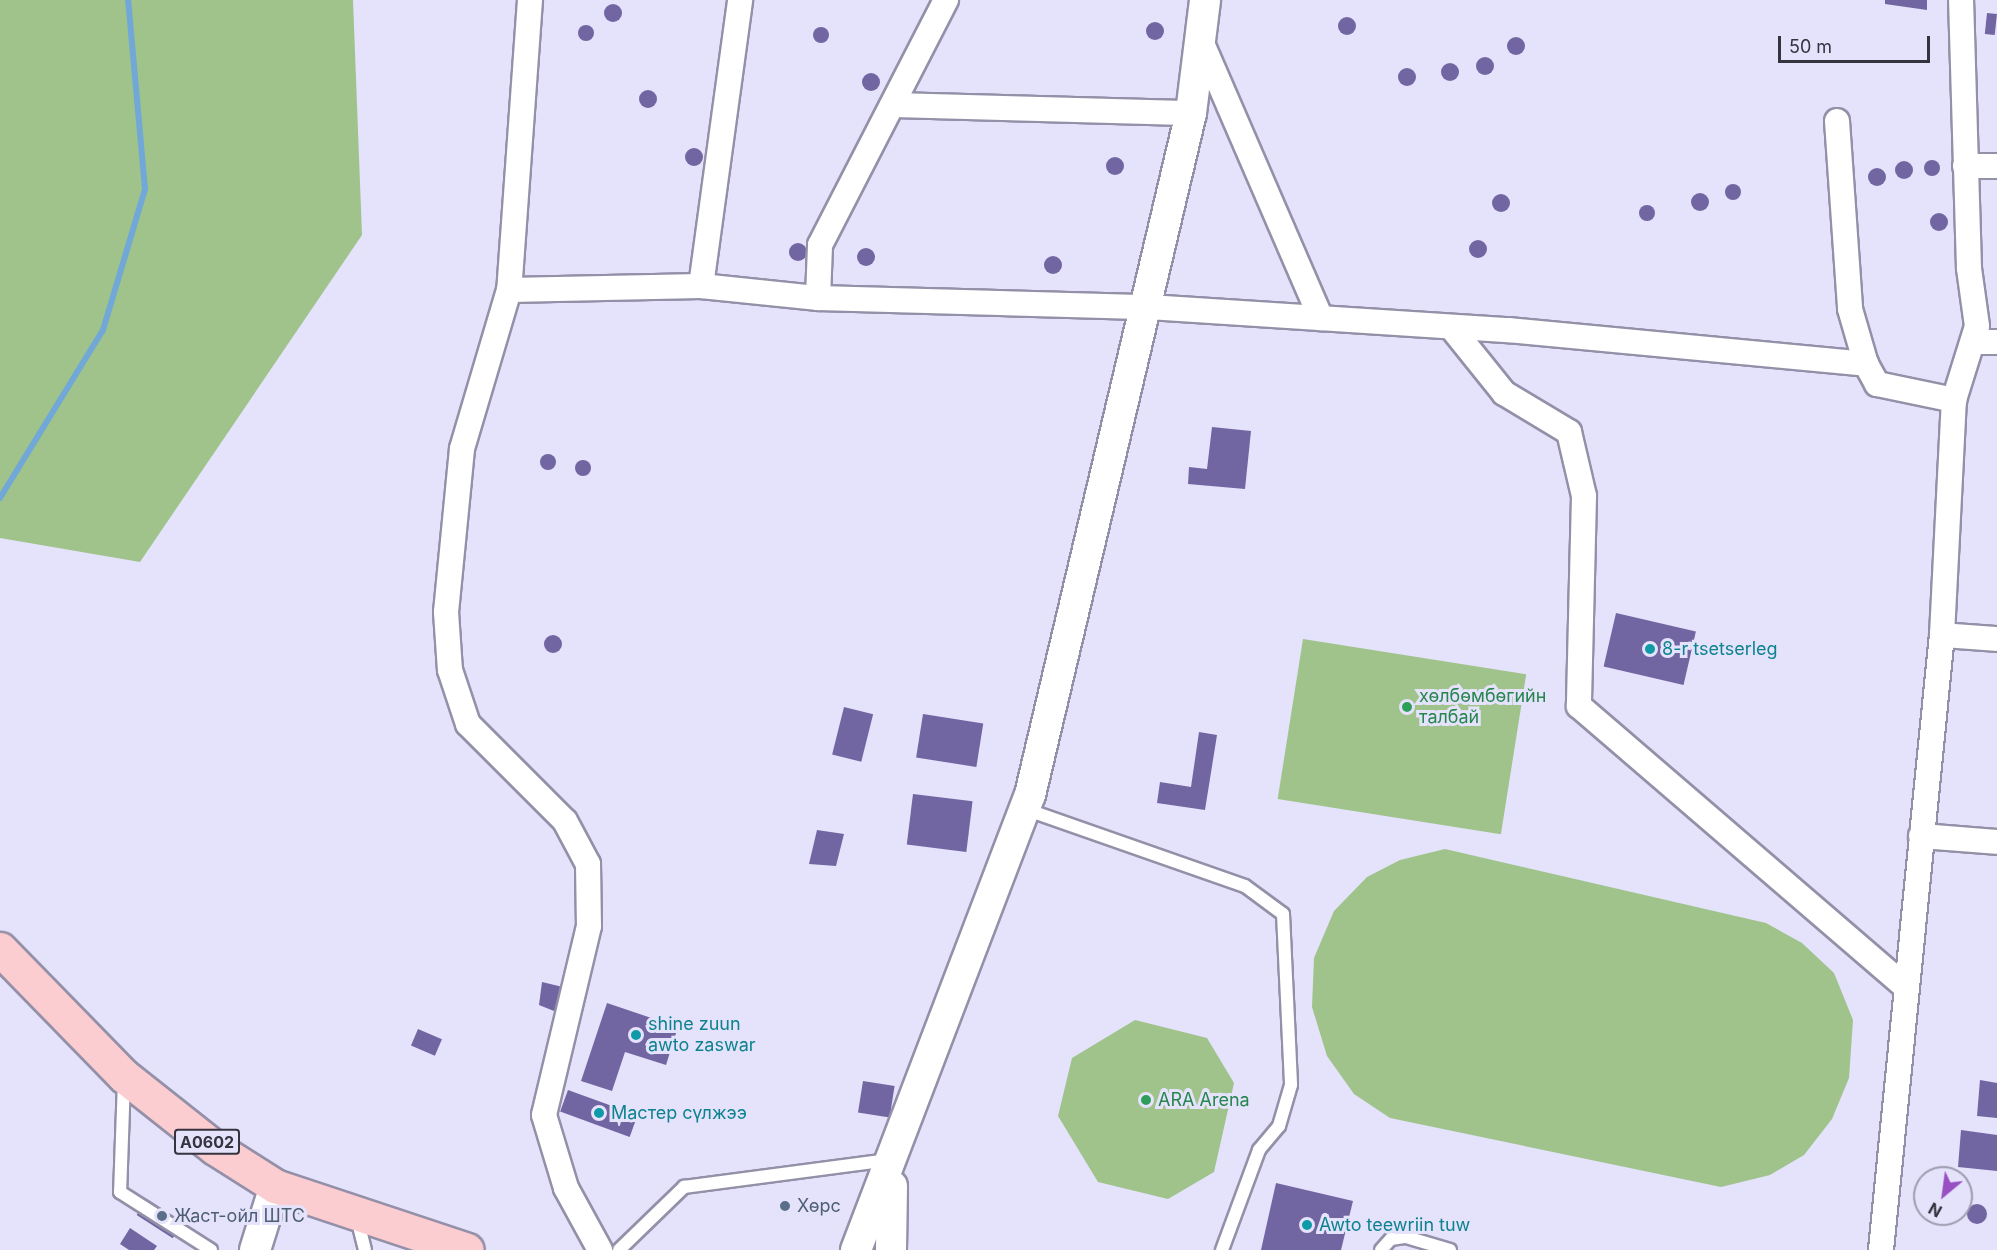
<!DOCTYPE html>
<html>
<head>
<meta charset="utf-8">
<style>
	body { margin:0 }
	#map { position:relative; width:1997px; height:1250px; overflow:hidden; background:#e5e2fc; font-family:Inter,sans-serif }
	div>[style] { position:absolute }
	.green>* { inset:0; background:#9fc38b; transform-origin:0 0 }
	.stream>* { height:6px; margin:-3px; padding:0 3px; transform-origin:3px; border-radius:3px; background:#71a8d7 }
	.building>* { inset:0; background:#7166a1; transform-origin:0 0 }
	.round { border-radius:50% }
	.roads { filter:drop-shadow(2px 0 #9390a8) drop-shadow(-2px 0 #9390a8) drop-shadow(0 2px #9390a8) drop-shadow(0 -2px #9390a8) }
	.service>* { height:12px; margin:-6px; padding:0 6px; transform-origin:6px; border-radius:6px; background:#fff }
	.minor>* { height:24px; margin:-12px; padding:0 12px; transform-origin:12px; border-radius:12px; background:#fff }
	.tertiary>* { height:30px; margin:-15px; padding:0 15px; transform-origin:15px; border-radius:15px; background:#fff }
	.trunk>* { height:33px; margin:-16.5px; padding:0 16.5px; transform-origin:16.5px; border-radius:16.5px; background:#fbccd0 }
	.dots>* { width:16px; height:16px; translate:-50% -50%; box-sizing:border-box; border:3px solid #e5e2fc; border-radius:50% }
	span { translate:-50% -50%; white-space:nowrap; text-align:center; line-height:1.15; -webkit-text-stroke:6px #e5e2fc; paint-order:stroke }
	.shield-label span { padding:2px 4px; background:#e5e2fc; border:2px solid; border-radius:4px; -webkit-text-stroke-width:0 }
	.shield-label { font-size:16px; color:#35333e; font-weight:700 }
	.culture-label { font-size:18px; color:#0d838f }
	.left { translate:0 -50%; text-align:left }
	.leisure-label { font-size:18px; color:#27864d }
	.service-label { font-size:18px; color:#4e5e75 }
	.north { position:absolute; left:1913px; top:1166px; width:60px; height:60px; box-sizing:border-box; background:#e5e2fc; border:2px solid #9f9cb0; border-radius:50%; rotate:209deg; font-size:16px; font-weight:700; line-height:24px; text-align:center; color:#35333e }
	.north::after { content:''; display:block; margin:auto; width:21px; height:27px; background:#9850c2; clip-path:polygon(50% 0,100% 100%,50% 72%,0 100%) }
	.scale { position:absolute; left:1778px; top:36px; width:152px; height:27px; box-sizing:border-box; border:3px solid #35333e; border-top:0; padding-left:8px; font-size:18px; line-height:21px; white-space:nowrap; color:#35333e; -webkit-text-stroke:4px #e5e2fc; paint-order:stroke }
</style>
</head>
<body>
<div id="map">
	<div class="green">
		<i style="clip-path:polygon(0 0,353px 0,362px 235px,140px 562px,0 538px)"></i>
		<i style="left:1303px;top:639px;width:226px;height:162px;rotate:9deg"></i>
		<i style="clip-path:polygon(1445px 849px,1766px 923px,1802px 943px,1834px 973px,1853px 1020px,1849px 1078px,1832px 1119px,1804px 1155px,1770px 1175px,1721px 1187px,1390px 1118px,1354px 1094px,1327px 1056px,1312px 1007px,1314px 958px,1334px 911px,1367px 877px,1400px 860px)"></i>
		<i style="clip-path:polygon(1135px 1020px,1207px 1038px,1234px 1083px,1214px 1172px,1168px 1199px,1098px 1182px,1058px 1116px,1072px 1058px)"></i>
	</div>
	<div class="stream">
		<i style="left:0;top:498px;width:197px;rotate:-58.5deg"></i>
		<i style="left:103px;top:330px;width:147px;rotate:-73.4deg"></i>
		<i style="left:145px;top:189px;width:190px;rotate:-95.1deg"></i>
	</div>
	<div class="building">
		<i style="clip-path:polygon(1885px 0,1927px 0,1927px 10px,1885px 4px)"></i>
		<i class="round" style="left:604px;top:4px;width:18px;height:18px"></i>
		<i style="left:1987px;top:13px;width:10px;height:21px;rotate:6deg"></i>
		<i class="round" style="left:1338px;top:17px;width:18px;height:18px"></i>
		<i class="round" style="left:1146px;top:22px;width:18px;height:18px"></i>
		<i class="round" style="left:578px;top:25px;width:16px;height:16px"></i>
		<i class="round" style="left:813px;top:27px;width:16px;height:16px"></i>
		<i class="round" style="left:1507px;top:37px;width:18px;height:18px"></i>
		<i class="round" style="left:1476px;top:57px;width:18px;height:18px"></i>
		<i class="round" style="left:1441px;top:63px;width:18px;height:18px"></i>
		<i class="round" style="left:1398px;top:68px;width:18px;height:18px"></i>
		<i class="round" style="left:862px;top:73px;width:18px;height:18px"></i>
		<i class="round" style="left:639px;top:90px;width:18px;height:18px"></i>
		<i class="round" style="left:685px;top:148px;width:18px;height:18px"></i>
		<i class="round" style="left:1106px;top:157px;width:18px;height:18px"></i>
		<i class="round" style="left:1924px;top:160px;width:16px;height:16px"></i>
		<i class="round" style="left:1895px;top:161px;width:18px;height:18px"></i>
		<i class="round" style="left:1868px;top:168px;width:18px;height:18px"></i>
		<i class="round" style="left:1725px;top:184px;width:16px;height:16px"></i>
		<i class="round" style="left:1691px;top:193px;width:18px;height:18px"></i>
		<i class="round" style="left:1492px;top:194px;width:18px;height:18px"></i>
		<i class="round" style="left:1639px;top:205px;width:16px;height:16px"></i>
		<i class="round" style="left:1930px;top:213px;width:18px;height:18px"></i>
		<i class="round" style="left:1469px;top:240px;width:18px;height:18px"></i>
		<i class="round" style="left:789px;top:243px;width:18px;height:18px"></i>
		<i class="round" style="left:857px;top:248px;width:18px;height:18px"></i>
		<i class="round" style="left:1044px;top:256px;width:18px;height:18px"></i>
		<i style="clip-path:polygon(1212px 427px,1251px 431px,1245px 489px,1188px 484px,1189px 467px,1207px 469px)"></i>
		<i class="round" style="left:540px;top:454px;width:16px;height:16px"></i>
		<i class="round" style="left:575px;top:460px;width:16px;height:16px"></i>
		<i style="left:1616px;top:613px;width:82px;height:55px;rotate:13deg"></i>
		<i class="round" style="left:544px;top:635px;width:18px;height:18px"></i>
		<i style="left:844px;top:707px;width:30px;height:49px;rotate:14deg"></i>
		<i style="left:923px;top:714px;width:61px;height:44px;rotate:9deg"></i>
		<i style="clip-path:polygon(1199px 732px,1217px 735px,1205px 810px,1157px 803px,1160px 782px,1191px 787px)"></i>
		<i style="left:913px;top:794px;width:60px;height:51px;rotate:7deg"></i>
		<i style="clip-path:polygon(817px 830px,844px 834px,836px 866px,809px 864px)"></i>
		<i style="clip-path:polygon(542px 982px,567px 988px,559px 1013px,539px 1005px)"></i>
		<i style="clip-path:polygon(607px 1003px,678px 1027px,666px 1065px,625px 1052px,612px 1091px,581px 1081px)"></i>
		<i style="left:418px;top:1029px;width:26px;height:18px;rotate:23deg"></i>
		<i style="clip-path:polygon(1980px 1080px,1997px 1083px,1997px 1118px,1977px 1116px)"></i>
		<i style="left:863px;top:1081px;width:32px;height:32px;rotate:9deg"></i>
		<i style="left:568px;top:1090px;width:74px;height:23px;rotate:20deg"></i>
		<i style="clip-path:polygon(1961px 1130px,1997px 1135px,1997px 1171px,1958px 1167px)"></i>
		<i style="clip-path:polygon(1276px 1183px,1353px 1201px,1341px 1250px,1261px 1250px)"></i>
		<i style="left:147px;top:1199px;width:43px;height:19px;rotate:33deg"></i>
		<i class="round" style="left:1967px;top:1204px;width:20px;height:20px"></i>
		<i style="clip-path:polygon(130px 1228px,157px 1246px,154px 1250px,129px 1250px,120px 1244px)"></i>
	</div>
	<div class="roads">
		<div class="service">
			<i style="left:1025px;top:809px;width:233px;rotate:19.3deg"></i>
			<i style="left:1245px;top:886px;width:47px;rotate:36.4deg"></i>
			<i style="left:1283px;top:914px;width:171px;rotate:87.3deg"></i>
			<i style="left:1291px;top:1085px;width:43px;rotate:106.3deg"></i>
			<i style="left:1279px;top:1126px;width:31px;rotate:130deg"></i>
			<i style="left:1259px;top:1150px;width:107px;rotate:110.3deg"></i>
			<i style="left:124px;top:1080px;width:112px;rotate:92deg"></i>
			<i style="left:120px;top:1192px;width:108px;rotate:32.5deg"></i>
			<i style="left:357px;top:1218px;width:33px;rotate:76deg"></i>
			<i style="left:619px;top:1250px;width:91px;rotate:-44.1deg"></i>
			<i style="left:684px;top:1187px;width:208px;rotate:-7.5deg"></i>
			<i style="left:1381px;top:1250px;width:15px;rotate:-48deg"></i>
			<i style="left:1391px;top:1239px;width:15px;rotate:-8deg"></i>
			<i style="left:1406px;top:1237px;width:46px;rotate:16.5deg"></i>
		</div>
		<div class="minor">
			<i style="left:530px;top:0;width:291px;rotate:94.1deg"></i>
			<i style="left:509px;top:290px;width:166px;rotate:106.5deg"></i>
			<i style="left:462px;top:449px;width:164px;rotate:95.6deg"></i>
			<i style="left:446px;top:612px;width:58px;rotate:86.1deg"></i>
			<i style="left:450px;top:670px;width:57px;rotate:71.6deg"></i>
			<i style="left:468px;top:724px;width:137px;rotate:45deg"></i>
			<i style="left:565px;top:821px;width:49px;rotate:61.9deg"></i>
			<i style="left:588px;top:864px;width:62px;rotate:89.1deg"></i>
			<i style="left:589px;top:926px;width:194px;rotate:103.4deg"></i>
			<i style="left:544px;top:1115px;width:76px;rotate:73.2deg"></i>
			<i style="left:566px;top:1188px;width:71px;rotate:61.3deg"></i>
			<i style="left:1201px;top:41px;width:302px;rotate:66.6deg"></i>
			<i style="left:897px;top:105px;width:294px;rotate:1.6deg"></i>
			<i style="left:1837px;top:121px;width:188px;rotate:86deg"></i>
			<i style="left:1850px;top:309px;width:57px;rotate:73.8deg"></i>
			<i style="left:1866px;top:364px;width:23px;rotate:61deg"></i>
			<i style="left:1877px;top:384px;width:79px;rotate:11.7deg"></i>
			<i style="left:1965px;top:166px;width:32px"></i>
			<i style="left:701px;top:286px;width:289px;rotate:-82.2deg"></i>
			<i style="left:509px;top:290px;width:192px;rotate:-1.2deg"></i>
			<i style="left:701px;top:286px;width:118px;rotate:5.9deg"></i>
			<i style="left:818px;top:298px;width:331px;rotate:1.6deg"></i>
			<i style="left:1149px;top:307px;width:360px;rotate:3.7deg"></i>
			<i style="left:1508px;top:330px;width:360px;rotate:5.4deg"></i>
			<i style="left:818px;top:298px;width:53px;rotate:-87.8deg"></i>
			<i style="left:820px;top:245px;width:276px;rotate:-62.8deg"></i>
			<i style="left:1451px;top:327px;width:85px;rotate:51.2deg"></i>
			<i style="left:1504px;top:393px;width:76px;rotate:31deg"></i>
			<i style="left:1569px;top:432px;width:66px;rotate:76.8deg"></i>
			<i style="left:1584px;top:496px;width:210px;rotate:91.4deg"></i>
			<i style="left:1579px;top:706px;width:430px;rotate:40.7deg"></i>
			<i style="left:1975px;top:342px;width:22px"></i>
			<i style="left:1942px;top:635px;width:55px;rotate:4.2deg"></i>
			<i style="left:1921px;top:836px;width:76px;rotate:4.5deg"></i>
			<i style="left:1881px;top:1250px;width:618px;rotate:-84.34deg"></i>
			<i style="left:1942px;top:635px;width:235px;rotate:-87.1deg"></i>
			<i style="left:1954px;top:400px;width:77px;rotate:-72.7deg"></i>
			<i style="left:1977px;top:326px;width:59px;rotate:-97.9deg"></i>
			<i style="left:1969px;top:268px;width:268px;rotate:-91.7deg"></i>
		</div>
		<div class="tertiary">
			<i style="left:255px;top:1250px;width:67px;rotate:-72.6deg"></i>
			<i style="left:856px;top:1250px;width:487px;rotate:-69.1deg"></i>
			<i style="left:1030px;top:795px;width:701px;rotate:-76.72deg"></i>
			<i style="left:1191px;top:113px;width:114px;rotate:-82.9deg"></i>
			<i style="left:891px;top:1250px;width:64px;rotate:-89.1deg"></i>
		</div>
		<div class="trunk">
			<i style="left:0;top:949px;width:177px;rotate:45.7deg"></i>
			<i style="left:124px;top:1076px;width:116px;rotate:38.4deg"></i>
			<i style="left:215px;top:1148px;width:71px;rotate:32.3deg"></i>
			<i style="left:275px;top:1186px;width:202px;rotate:18.4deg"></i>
		</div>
	</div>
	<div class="dots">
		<i style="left:1650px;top:649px;background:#0f9aa8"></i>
		<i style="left:1407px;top:707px;background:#2e9e5b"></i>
		<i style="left:636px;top:1035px;background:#0f9aa8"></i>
		<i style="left:1146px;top:1100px;background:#2e9e5b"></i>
		<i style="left:599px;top:1113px;background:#0f9aa8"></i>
		<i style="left:785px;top:1206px;background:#5c6f8a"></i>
		<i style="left:162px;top:1216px;background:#5c6f8a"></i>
		<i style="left:1307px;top:1225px;background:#0f9aa8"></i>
	</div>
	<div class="shield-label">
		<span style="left:207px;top:1142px">A0602</span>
	</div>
	<div class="culture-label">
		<span class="left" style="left:1662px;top:649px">8-r tsetserleg</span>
		<span class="left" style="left:648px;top:1035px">shine zuun<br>awto zaswar</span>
		<span class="left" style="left:611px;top:1113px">Мастер сүлжээ</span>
		<span class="left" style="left:1319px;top:1225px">Awto teewriin tuw</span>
	</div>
	<div class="leisure-label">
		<span class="left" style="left:1419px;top:707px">хөлбөмбөгийн<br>талбай</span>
		<span class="left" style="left:1158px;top:1100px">ARA Arena</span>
	</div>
	<div class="service-label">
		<span class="left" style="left:797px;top:1206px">Хөрс</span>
		<span class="left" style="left:174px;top:1216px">Жаст-ойл ШТС</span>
	</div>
	<div class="north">N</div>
	<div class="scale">50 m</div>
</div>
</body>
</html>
